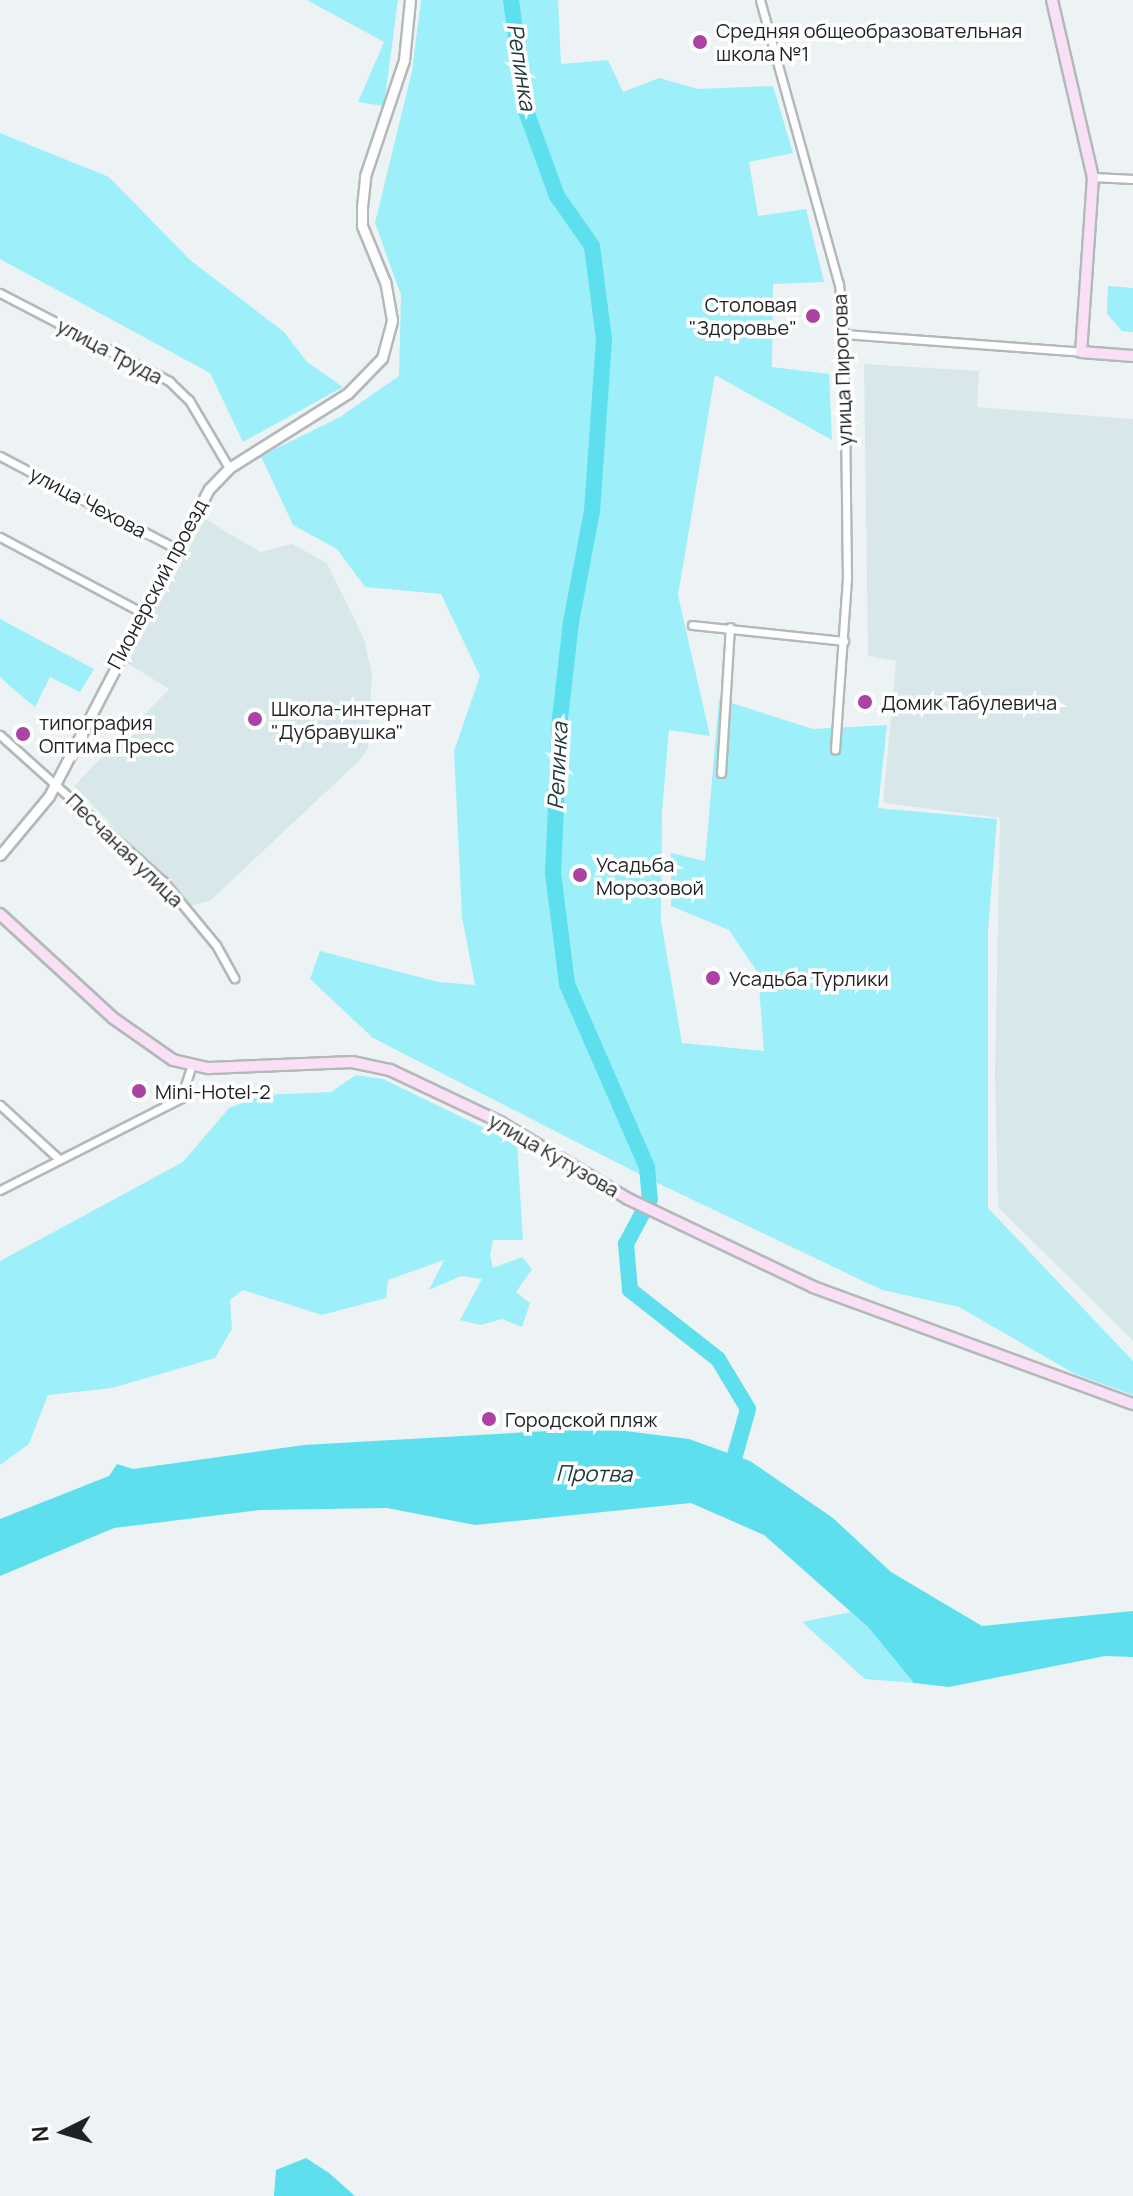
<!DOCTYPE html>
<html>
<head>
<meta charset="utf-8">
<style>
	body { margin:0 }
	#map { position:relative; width:1133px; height:2196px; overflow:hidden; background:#edf3f4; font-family:Manrope,sans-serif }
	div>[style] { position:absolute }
	.built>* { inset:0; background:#d8e8ea }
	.green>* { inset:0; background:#9deff9 }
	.water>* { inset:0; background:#5edfed }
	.river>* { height:16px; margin:-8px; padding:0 8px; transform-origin:8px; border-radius:8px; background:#5edfed }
	.roads { filter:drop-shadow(2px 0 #b3b9b9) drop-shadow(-2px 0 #b3b9b9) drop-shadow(0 2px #b3b9b9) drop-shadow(0 -2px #b3b9b9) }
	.minor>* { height:7px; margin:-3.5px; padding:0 3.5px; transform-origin:3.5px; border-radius:3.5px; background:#fff }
	.tertiary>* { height:9px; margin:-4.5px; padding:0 4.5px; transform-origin:4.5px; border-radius:4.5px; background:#fff }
	.secondary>* { height:10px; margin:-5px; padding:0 5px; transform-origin:5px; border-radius:5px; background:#fae0f7 }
	.dots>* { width:22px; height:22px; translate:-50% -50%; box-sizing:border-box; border:4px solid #fff; border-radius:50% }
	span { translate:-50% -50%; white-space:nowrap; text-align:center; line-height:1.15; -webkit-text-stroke:7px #fff; paint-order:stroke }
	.poi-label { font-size:20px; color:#1f2122 }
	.left { translate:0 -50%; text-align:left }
	.right { translate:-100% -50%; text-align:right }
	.street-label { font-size:20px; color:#1f2122 }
	.water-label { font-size:22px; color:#21383a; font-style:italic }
	.north { position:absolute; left:24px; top:2092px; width:80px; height:80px; -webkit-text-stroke:6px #fff; paint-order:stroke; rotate:265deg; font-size:22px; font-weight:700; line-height:32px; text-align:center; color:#1f2122 }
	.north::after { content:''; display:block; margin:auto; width:28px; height:36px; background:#1f2122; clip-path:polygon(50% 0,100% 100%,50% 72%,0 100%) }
</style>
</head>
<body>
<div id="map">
	<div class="built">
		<i style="clip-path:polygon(864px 364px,979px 371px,977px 407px,1133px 419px,1133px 1341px,998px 1207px,995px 1073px,1000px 818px,883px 803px,896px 661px,868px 656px)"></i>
		<i style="clip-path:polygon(205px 519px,260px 552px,292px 544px,327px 563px,364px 639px,372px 674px,368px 749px,360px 760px,211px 900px,191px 906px,74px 786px,169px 689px,127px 663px)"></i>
	</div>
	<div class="green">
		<i style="clip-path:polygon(307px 0,398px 0,384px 106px,358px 102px,384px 42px)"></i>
		<i style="clip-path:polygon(421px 0,558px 0,561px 64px,608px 60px,623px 92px,659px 78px,698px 89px,773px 86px,793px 153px,749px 162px,758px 216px,806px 209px,824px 282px,773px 284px,772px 367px,829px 374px,832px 440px,715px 375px,678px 595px,710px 736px,669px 730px,662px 811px,661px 921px,682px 1043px,764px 1051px,758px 973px,729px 930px,671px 906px,671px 853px,705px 861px,719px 699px,813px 729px,887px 725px,878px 808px,997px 819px,988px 930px,988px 1208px,1133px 1361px,1133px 1395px,1075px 1374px,959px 1307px,882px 1290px,649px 1179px,373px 1038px,310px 979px,320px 951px,438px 982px,475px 985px,462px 917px,454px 751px,480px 676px,441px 594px,365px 587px,337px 549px,293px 525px,261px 456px,340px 417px,399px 376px,401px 295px,375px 223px,412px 71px)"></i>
		<i style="clip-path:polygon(0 133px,109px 177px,190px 260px,284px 332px,307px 362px,343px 387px,243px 442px,210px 373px,0 259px)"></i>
		<i style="clip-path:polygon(1108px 286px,1133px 288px,1133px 332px,1122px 331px,1107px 314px)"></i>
		<i style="clip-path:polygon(0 619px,94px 669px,80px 692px,50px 677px,35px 707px,12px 688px,0 677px)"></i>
		<i style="clip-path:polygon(356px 1075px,383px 1079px,517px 1144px,523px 1240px,493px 1240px,490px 1255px,493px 1268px,522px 1257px,532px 1269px,516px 1292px,530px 1303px,522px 1327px,502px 1319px,481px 1325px,460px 1320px,482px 1279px,461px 1276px,429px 1290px,444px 1260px,388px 1280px,386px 1298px,322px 1315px,243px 1290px,230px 1300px,232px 1329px,215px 1358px,112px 1388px,48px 1395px,29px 1444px,0 1465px,0 1261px,183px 1162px,229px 1108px,263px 1095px,331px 1092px)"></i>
		<i style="clip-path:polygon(851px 1612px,868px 1627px,914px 1683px,865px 1679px,802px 1622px)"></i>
	</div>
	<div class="water">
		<i style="clip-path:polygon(601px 1428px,689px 1439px,750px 1461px,833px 1518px,891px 1572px,982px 1626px,1133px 1611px,1133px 1657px,1105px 1656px,949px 1687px,914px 1683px,868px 1627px,764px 1535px,691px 1503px,475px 1525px,387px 1508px,261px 1510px,114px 1528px,0 1576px,0 1519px,109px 1476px,117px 1464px,133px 1469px,304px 1445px)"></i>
		<i style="clip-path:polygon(306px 2158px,329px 2173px,355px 2196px,274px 2196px,276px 2170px)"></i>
	</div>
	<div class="river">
		<i style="left:511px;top:0;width:112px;rotate:82.3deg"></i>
		<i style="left:526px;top:111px;width:90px;rotate:70deg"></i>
		<i style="left:557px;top:196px;width:61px;rotate:55deg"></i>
		<i style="left:592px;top:246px;width:95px;rotate:82.7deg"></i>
		<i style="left:604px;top:340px;width:171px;rotate:94deg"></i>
		<i style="left:592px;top:511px;width:113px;rotate:100.7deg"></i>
		<i style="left:571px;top:622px;width:98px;rotate:96.5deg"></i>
		<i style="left:560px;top:719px;width:154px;rotate:92.6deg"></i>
		<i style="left:553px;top:873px;width:112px;rotate:82.8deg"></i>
		<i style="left:567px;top:984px;width:200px;rotate:66.4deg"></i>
		<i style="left:647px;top:1167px;width:32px;rotate:85deg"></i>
		<i style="left:650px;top:1199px;width:51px;rotate:118.1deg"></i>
		<i style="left:626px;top:1244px;width:46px;rotate:85deg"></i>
		<i style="left:630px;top:1290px;width:112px;rotate:38.1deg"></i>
		<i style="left:718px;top:1359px;width:58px;rotate:59deg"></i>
		<i style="left:748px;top:1409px;width:66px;rotate:105.7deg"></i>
	</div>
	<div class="roads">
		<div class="minor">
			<i style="left:760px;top:0;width:295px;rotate:74.5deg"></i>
			<i style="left:839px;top:284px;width:50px;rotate:84.3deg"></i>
			<i style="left:844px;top:334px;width:244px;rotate:89.3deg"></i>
			<i style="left:847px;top:578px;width:172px;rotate:94deg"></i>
			<i style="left:1093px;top:177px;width:40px;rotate:2.9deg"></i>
			<i style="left:0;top:293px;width:191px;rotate:27.5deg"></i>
			<i style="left:169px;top:381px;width:28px;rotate:44deg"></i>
			<i style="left:189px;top:400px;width:79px;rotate:59.5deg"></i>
			<i style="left:844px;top:334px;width:238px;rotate:4.3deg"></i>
			<i style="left:0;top:456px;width:198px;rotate:27.7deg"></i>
			<i style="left:0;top:537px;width:160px;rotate:28deg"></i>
			<i style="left:692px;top:625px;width:153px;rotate:6deg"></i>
			<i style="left:0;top:735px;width:219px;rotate:41.9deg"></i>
			<i style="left:163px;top:881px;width:83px;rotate:50.4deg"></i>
			<i style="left:216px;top:945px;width:38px;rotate:61deg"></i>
			<i style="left:721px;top:773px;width:146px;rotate:-86.5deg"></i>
			<i style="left:0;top:1105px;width:80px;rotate:42.5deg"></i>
			<i style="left:0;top:1190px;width:203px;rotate:-26.9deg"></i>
			<i style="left:181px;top:1098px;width:35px;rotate:-72deg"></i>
		</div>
		<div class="tertiary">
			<i style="left:0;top:855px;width:77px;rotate:-50.3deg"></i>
			<i style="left:49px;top:796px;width:346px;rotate:-62.5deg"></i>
			<i style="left:209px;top:489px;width:29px;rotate:-46deg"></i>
			<i style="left:229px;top:468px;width:141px;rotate:-32.2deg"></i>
			<i style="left:348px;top:393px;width:49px;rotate:-45.8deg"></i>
			<i style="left:382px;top:358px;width:39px;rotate:-75deg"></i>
			<i style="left:392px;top:320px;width:39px;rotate:-100deg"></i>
			<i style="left:385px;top:282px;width:61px;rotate:-112.3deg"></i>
			<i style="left:362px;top:226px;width:19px;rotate:-90deg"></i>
			<i style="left:362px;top:207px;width:31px;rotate:-84deg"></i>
			<i style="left:365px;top:176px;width:122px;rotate:-71.4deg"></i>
			<i style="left:404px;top:60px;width:60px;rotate:-84.3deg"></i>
		</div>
		<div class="secondary">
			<i style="left:1052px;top:0;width:182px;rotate:77deg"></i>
			<i style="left:1093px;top:177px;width:175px;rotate:93.9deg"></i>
			<i style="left:1081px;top:352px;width:52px;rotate:4.4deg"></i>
			<i style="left:0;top:914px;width:154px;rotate:42.6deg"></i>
			<i style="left:113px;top:1018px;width:73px;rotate:35deg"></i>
			<i style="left:173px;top:1060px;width:37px;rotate:13deg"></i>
			<i style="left:209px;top:1068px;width:143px;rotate:-2.4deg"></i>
			<i style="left:352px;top:1062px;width:39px;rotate:12deg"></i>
			<i style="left:390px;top:1070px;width:122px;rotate:25.3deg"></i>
			<i style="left:500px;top:1122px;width:149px;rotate:31deg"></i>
			<i style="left:628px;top:1199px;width:205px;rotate:25.4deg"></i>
			<i style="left:813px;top:1287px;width:341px;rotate:20.1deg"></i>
		</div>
	</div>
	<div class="dots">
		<i style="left:700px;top:42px;background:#ab42a4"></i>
		<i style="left:813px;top:316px;background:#ab42a4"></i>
		<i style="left:865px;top:702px;background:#ab42a4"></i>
		<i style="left:255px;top:719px;background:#ab42a4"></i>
		<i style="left:23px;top:734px;background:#ab42a4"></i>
		<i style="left:580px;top:875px;background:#ab42a4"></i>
		<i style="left:713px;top:978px;background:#ab42a4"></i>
		<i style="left:139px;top:1091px;background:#ab42a4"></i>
		<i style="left:489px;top:1419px;background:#ab42a4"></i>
	</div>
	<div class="poi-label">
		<span class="left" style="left:716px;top:42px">Средняя общеобразовательная<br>школа №1</span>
		<span class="right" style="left:797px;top:316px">Столовая<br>"Здоровье"</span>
		<span class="left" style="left:881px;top:702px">Домик Табулевича</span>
		<span class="left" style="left:271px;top:720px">Школа-интернат<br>"Дубравушка"</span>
		<span class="left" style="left:39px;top:734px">типография<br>Оптима Пресс</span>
		<span class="left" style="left:596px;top:876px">Усадьба<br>Морозовой</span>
		<span class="left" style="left:729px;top:978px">Усадьба Турлики</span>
		<span class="left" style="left:155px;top:1091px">Mini-Hotel-2</span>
		<span class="left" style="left:505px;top:1419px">Городской пляж</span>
	</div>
	<div class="street-label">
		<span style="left:110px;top:351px;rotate:28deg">улица Труда</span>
		<span style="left:842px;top:370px;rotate:-92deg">улица Пирогова</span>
		<span style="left:88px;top:502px;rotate:28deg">улица Чехова</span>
		<span style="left:157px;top:584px;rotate:-62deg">Пионерский проезд</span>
		<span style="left:125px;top:850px;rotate:44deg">Песчаная улица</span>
		<span style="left:554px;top:1155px;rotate:30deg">улица Кутузова</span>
	</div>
	<div class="water-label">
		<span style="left:521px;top:67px;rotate:81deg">Репинка</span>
		<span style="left:558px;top:766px;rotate:-87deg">Репинка</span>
		<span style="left:594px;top:1474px;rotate:1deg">Протва</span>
	</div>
	<div class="north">N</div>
</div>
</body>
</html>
